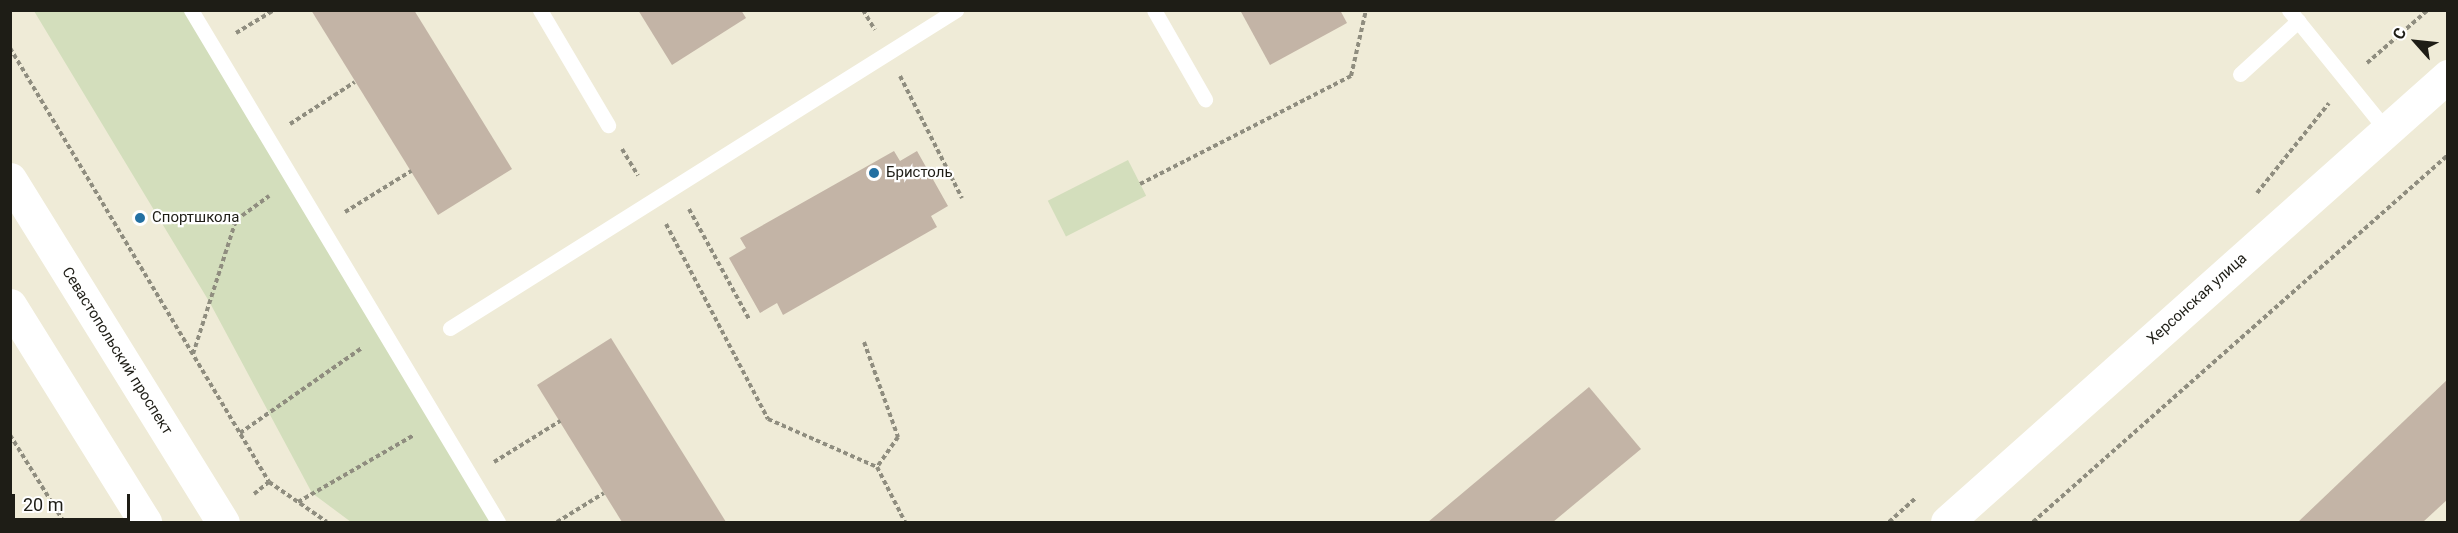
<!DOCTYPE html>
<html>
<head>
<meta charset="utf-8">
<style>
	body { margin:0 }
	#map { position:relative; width:2458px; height:533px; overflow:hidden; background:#efebd7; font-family:Roboto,sans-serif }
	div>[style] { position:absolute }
	.green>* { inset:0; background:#d3debc; transform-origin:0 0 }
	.building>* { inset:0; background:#c3b4a6 }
	.path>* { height:4px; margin-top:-2px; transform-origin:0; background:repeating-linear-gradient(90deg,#8f8d7f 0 4.5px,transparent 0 7.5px) }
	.service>* { height:15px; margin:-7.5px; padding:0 7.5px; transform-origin:7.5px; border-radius:7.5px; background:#fff }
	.tertiary>* { height:33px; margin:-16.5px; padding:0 16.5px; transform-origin:16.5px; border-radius:16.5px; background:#fff }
	.secondary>* { height:33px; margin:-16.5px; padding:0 16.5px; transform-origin:16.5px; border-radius:16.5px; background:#fff }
	.dots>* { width:16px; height:16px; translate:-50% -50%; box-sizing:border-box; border:3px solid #fff; border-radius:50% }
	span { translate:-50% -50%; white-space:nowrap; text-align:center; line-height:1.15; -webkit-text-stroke:4.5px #fff; paint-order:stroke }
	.poi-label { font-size:15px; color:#1e1d16 }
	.left { translate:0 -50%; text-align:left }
	.street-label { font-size:15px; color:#1e1d16 }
	.frame { position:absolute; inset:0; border:12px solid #1e1d16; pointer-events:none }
	.north { position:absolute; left:2386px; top:12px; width:60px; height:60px; -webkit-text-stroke:4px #fff; paint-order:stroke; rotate:297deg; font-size:16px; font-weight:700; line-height:24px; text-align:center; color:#1e1d16 }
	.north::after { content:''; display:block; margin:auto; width:21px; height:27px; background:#1e1d16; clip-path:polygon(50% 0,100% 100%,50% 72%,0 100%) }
	.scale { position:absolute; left:12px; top:494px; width:118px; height:27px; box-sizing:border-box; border:3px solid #1e1d16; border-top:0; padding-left:8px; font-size:18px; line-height:21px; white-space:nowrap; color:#1e1d16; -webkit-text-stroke:4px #fff; paint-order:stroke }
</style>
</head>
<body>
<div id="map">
	<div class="green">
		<i style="clip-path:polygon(34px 11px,191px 11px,498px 522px,351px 522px,312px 493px,210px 303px)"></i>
		<i style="left:1128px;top:160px;width:40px;height:90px;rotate:63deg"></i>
	</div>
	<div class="building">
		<i style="clip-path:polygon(311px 10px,414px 10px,512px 169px,438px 215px)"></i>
		<i style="clip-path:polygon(638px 10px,741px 10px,746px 18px,672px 65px)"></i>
		<i style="clip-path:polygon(1240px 10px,1340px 10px,1347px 23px,1270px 65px)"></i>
		<i style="clip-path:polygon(894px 151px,900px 161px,917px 151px,948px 206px,931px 216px,937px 227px,783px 315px,777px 303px,760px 313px,729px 258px,746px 248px,740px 238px)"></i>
		<i style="clip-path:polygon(611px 338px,726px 522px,622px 522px,604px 493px,537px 385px)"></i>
		<i style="clip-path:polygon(2448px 379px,2448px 499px,2423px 522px,2298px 522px)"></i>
		<i style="clip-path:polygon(1589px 387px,1641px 449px,1553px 522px,1428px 522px)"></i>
	</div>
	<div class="path">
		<i style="left:863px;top:10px;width:23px;rotate:59deg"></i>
		<i style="left:236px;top:33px;width:44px;rotate:-31.2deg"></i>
		<i style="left:10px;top:48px;width:505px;rotate:59.17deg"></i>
		<i style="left:269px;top:482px;width:70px;rotate:34.6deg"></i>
		<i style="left:2367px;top:63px;width:81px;rotate:-41deg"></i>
		<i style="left:900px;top:76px;width:137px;rotate:63.1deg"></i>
		<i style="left:290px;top:124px;width:77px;rotate:-32.9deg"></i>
		<i style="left:622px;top:149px;width:31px;rotate:59deg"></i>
		<i style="left:1140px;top:184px;width:237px;rotate:-27.1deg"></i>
		<i style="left:1351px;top:76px;width:68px;rotate:-77.2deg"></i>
		<i style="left:2257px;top:193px;width:115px;rotate:-51.3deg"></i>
		<i style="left:689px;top:209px;width:125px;rotate:61.4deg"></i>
		<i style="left:345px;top:212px;width:78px;rotate:-31.8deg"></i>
		<i style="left:666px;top:224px;width:220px;rotate:62.4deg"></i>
		<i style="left:768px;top:419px;width:119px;rotate:23.8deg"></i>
		<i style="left:864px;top:342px;width:101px;rotate:70.3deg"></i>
		<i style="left:898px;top:437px;width:37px;rotate:125deg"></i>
		<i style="left:877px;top:467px;width:62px;rotate:63deg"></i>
		<i style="left:193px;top:354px;width:141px;rotate:-72.2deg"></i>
		<i style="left:236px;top:220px;width:41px;rotate:-36deg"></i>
		<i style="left:240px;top:433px;width:149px;rotate:-34.9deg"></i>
		<i style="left:10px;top:435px;width:102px;rotate:58.2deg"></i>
		<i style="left:494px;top:462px;width:78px;rotate:-31.8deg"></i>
		<i style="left:254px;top:494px;width:19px;rotate:-39deg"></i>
		<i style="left:298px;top:502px;width:134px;rotate:-30deg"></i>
		<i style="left:557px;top:522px;width:55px;rotate:-31.7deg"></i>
		<i style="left:1889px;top:522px;width:36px;rotate:-42deg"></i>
		<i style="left:2033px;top:522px;width:554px;rotate:-41.49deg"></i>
	</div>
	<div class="service">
		<i style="left:191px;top:10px;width:597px;rotate:59.05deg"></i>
		<i style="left:540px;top:10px;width:134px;rotate:59.4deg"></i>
		<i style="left:1154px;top:10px;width:103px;rotate:60.2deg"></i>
		<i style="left:2289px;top:10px;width:156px;rotate:51deg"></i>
		<i style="left:2240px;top:74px;width:79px;rotate:-42.4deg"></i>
		<i style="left:450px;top:328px;width:598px;rotate:-32.15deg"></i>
	</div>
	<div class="tertiary">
		<i style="left:1947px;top:522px;width:671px;rotate:-41.68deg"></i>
	</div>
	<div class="secondary">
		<i style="left:10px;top:179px;width:404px;rotate:58.2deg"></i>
		<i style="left:10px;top:305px;width:256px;rotate:58.1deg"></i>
	</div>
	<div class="dots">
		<i style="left:874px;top:173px;background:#2370a2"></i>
		<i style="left:140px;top:218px;background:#2370a2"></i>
	</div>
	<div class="poi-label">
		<span class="left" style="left:886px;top:173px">Бристоль</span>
		<span class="left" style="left:152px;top:218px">Спортшкола</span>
	</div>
	<div class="street-label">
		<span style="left:2197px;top:299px;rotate:-42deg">Херсонская улица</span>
		<span style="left:117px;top:351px;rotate:58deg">Севастопольский проспект</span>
	</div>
	<div class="frame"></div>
	<div class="north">С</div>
	<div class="scale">20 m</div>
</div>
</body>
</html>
